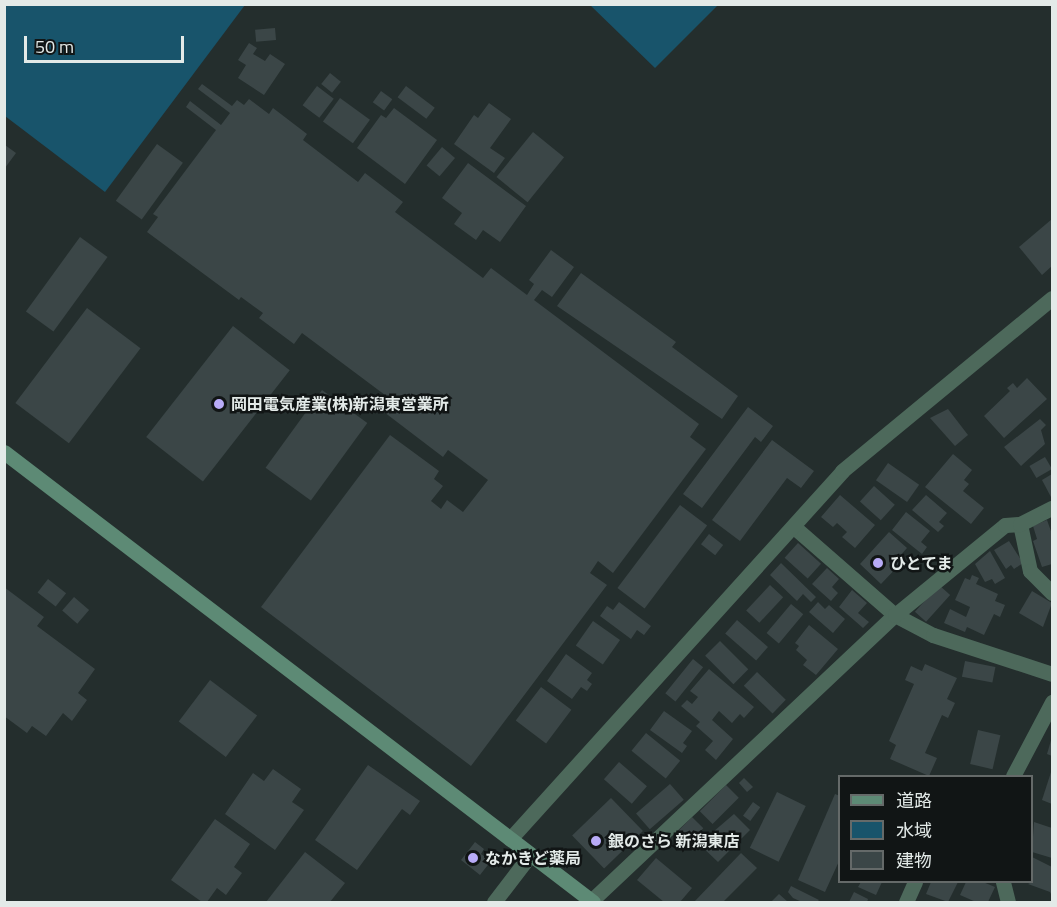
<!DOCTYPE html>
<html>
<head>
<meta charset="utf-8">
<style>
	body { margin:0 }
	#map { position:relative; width:1057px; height:907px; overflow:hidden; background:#242e2d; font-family:"Titillium Web","Noto Sans JP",sans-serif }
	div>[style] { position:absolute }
	.water>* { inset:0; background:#18546b }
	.building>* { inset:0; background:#3b4647; transform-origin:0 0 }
	.street>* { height:15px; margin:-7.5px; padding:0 7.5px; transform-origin:7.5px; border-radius:7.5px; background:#4d695b }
	.secondary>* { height:15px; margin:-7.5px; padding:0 7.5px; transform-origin:7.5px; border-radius:7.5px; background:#5d8a75 }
	.dots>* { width:16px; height:16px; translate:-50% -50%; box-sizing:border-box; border:3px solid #111515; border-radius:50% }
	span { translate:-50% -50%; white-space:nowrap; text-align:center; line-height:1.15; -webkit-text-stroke:5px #111515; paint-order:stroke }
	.poi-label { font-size:16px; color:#e3eae8; font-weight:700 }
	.left { translate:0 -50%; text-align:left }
	.frame { position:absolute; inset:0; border:6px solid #e3eae8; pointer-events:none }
	.legend { position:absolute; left:838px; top:775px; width:195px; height:108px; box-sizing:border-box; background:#111515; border:2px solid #656a69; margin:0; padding:8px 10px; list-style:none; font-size:18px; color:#e3eae8 }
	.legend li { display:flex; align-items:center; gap:12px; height:30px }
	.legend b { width:30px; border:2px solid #656a69 }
	.scale { position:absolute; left:24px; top:36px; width:160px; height:27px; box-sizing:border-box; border:3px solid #e3eae8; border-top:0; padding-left:8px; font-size:18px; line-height:21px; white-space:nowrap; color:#e3eae8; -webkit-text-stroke:4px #111515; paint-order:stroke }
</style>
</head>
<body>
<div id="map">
	<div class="water">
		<i style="clip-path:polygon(4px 5px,5px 4px,245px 5px,105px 192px,5px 116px)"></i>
		<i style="clip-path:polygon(590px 5px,718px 5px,655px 68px)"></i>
	</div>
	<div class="building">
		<i style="left:275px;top:28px;width:12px;height:20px;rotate:85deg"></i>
		<i style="clip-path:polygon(249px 43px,257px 48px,253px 54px,265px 61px,270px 54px,285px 64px,264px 95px,238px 78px,246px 65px,238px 60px)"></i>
		<i style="left:330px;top:73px;width:14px;height:14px;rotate:39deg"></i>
		<i style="clip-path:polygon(202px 84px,232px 106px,237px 100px,244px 105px,249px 99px,269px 114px,273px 108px,307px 134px,303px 140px,358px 182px,365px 173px,403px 202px,395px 212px,483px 278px,491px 268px,527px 295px,534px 284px,529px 280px,551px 250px,574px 267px,552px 297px,542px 290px,534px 300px,699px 424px,690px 437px,706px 449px,613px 573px,598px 561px,590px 573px,607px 585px,471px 766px,261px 607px,390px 435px,439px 471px,434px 479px,443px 486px,431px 501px,441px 509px,447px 500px,463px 512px,488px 480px,448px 450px,443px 457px,380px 409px,389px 398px,302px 333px,294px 344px,259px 318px,263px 313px,241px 297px,239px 300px,147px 232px,158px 217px,153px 214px,216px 130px,186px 107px,190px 101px,221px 125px,230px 113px,198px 89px)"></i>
		<i style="left:317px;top:86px;width:21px;height:24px;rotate:37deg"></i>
		<i style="left:406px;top:86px;width:36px;height:14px;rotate:37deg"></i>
		<i style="left:381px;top:91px;width:14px;height:14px;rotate:36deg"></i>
		<i style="left:340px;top:98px;width:37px;height:29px;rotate:36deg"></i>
		<i style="clip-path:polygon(489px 103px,511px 119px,490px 148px,505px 158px,494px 173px,454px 144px,474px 115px,478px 118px)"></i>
		<i style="clip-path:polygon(394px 108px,437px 140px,405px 184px,357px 148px,381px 115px,386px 118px)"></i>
		<i style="left:533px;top:132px;width:40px;height:58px;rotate:39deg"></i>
		<i style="left:157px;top:144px;width:32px;height:70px;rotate:36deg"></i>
		<i style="clip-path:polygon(5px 145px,16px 153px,5px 168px)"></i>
		<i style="left:442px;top:147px;width:17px;height:24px;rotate:40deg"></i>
		<i style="clip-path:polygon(468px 163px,526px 206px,500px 242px,483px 230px,476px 240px,454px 224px,462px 213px,442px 198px)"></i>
		<i style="clip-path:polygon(1052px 219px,1052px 266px,1042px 275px,1019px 247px)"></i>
		<i style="left:80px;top:237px;width:34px;height:92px;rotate:36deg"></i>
		<i style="clip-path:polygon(581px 273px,676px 342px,672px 347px,738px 396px,722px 419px,557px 306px)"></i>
		<i style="left:87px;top:308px;width:67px;height:119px;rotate:37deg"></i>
		<i style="left:233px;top:326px;width:72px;height:141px;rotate:38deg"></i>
		<i style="clip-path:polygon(1027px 378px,1047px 399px,1004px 438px,984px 416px,1010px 391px,1007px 388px,1013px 383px,1017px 388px)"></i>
		<i style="left:322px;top:390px;width:56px;height:96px;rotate:36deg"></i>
		<i style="clip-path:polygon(748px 407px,773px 426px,761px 442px,755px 437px,702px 508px,683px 494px)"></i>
		<i style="clip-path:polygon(948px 409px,968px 435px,955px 446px,930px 418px)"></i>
		<i style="clip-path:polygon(1040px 419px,1046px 425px,1041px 430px,1045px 444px,1021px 466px,1004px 447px)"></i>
		<i style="clip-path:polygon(772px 440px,814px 471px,801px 488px,787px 478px,740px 541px,712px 520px)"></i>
		<i style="clip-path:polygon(953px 454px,972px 470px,964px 480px,969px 484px,963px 491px,984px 508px,971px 524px,925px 487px)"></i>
		<i style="left:1045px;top:457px;width:14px;height:18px;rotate:60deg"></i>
		<i style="left:888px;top:463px;width:38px;height:21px;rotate:35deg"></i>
		<i style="clip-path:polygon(1052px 474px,1052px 499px,1042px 480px)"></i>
		<i style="left:874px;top:486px;width:28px;height:21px;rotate:42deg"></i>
		<i style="clip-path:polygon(840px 495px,875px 525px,855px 548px,842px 537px,847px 532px,837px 523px,833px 527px,821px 517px)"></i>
		<i style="clip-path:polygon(926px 495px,947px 513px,939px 522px,944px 526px,938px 532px,912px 510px)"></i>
		<i style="left:680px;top:505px;width:34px;height:104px;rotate:37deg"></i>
		<i style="clip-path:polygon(906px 512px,930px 531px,921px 542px,927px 547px,922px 554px,892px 530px)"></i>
		<i style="clip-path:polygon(1047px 520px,1052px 534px,1052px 564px,1042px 567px,1033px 541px,1037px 539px,1033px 526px)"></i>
		<i style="clip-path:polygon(889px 532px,907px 548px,899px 557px,903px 561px,881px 584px,860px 564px)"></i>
		<i style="left:709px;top:534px;width:18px;height:13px;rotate:38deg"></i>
		<i style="clip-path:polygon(1009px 541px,1023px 563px,1014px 569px,1011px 565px,1006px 569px,994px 550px)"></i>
		<i style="left:798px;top:543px;width:31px;height:20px;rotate:42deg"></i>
		<i style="clip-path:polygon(990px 551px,1005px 578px,995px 584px,992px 579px,985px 582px,975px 564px)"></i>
		<i style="clip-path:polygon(781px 563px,816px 597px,811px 602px,803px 594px,797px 601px,770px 575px)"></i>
		<i style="clip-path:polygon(827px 568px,839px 579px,832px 587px,838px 593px,831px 601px,812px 584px)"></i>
		<i style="clip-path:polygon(972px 575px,979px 578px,976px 584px,998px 594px,995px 601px,1005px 605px,1000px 617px,994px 614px,984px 635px,967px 627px,965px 632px,944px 623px,950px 609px,966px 617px,970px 607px,955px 600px,965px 578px,970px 580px)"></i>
		<i style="left:48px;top:579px;width:23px;height:17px;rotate:38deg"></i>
		<i style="left:770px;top:585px;width:18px;height:35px;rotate:43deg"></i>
		<i style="left:939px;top:585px;width:15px;height:36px;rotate:42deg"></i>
		<i style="clip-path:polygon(4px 587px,44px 617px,37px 626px,95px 669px,78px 693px,87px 700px,72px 721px,63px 713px,46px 736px,32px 726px,27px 733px,4px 716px)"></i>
		<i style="clip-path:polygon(852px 590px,867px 603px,858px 613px,869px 622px,863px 628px,839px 607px)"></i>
		<i style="clip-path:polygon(1032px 591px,1052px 603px,1043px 627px,1019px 613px)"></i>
		<i style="left:74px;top:597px;width:20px;height:18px;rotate:41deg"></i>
		<i style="clip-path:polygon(619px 602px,651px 626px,644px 635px,637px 630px,631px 639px,600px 616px,607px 606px,613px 610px)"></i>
		<i style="clip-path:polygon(818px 602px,825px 609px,829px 605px,845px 619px,833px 633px,809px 612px)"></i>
		<i style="left:791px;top:604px;width:16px;height:38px;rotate:40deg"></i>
		<i style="left:737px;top:620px;width:41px;height:18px;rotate:41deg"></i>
		<i style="left:593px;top:621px;width:33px;height:30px;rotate:35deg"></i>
		<i style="clip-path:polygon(809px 625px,838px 649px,816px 675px,803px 665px,807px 660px,796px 650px,799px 646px,795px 643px)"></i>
		<i style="left:720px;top:641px;width:40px;height:21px;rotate:45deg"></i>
		<i style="clip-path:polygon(566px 654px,592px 673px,587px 680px,592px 684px,587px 691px,581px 687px,572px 699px,547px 681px)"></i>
		<i style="left:693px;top:659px;width:13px;height:44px;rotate:39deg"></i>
		<i style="left:965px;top:661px;width:31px;height:16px;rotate:11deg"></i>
		<i style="clip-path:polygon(925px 664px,957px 678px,947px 699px,955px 703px,948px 718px,942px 715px,925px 753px,937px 758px,929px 776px,890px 759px,896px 745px,889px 741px,914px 684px,905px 680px,911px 666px,922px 671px)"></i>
		<i style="clip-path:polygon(709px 669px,754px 707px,744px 718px,740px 714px,732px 723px,719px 711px,712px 720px,733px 739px,716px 760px,705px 750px,713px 741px,696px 726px,700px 722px,681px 706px,687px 700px,692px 704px,698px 697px,690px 691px)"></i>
		<i style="left:757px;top:672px;width:40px;height:19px;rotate:44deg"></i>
		<i style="left:210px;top:680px;width:59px;height:52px;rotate:37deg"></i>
		<i style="left:541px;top:687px;width:38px;height:42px;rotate:37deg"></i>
		<i style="clip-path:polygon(664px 711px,692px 731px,683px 743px,687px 746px,682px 753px,650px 730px)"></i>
		<i style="left:978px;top:730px;width:23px;height:35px;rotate:13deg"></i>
		<i style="left:646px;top:733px;width:44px;height:23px;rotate:39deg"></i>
		<i style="clip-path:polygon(1052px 737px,1052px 756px,1047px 754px)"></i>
		<i style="left:619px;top:762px;width:37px;height:23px;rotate:41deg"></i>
		<i style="clip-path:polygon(368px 765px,420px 801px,410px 815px,402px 809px,357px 870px,315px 840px)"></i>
		<i style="clip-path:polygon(273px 769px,301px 789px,292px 802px,304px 810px,275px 850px,225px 814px,253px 773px,264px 781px)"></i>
		<i style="clip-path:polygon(1052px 769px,1052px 804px,1042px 800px)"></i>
		<i style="clip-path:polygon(744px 778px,753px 787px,747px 792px,739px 783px)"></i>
		<i style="left:670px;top:784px;width:21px;height:45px;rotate:49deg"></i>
		<i style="left:726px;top:785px;width:18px;height:37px;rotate:45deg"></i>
		<i style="left:777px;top:792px;width:32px;height:62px;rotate:26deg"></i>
		<i style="clip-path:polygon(835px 794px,840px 796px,840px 859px,825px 892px,798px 880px)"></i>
		<i style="left:611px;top:798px;width:46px;height:54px;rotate:46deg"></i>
		<i style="left:753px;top:802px;width:9px;height:17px;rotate:36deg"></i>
		<i style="clip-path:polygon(734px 814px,750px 830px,718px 862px,699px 844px)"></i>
		<i style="left:692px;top:817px;width:16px;height:20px;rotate:45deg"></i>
		<i style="clip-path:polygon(215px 819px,250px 844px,234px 867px,242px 873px,226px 895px,217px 888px,207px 902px,202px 902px,171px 880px)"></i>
		<i style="clip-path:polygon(1034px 822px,1052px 828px,1052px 858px,1032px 852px)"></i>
		<i style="clip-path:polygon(475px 842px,484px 849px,481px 854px,491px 861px,480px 875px,461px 860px)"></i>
		<i style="clip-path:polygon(305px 852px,345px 883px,330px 902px,266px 902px)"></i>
		<i style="clip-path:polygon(741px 853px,757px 868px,723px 902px,694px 902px)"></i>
		<i style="clip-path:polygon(1032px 857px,1052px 867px,1052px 896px,1050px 892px,1028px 884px,1032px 882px)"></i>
		<i style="clip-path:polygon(656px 858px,692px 888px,680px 902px,664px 902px,637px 880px)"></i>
		<i style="clip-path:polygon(861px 882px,882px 882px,876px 895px,858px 887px)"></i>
		<i style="clip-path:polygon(931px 882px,958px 882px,948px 902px,926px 894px)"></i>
		<i style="clip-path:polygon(966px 882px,983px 882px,995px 887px,988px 902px,976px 902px,960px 895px)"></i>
		<i style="clip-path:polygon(791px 886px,819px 900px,817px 902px,802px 902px,793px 898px,788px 892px)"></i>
		<i style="clip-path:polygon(854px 892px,868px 899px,867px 902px,849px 902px)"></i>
		<i style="clip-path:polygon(779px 894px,788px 902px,771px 902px)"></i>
	</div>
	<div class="street">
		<i style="left:1020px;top:524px;width:48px;rotate:78deg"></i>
		<i style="left:1030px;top:571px;width:31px;rotate:45deg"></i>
		<i style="left:794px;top:527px;width:134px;rotate:41.1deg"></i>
		<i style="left:895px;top:615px;width:43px;rotate:27.8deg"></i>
		<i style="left:933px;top:635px;width:125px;rotate:18.1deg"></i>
		<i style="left:1013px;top:776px;width:84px;rotate:-62.2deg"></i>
		<i style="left:510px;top:839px;width:496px;rotate:-47.9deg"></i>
		<i style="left:842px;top:471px;width:272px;rotate:-39.5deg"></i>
		<i style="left:1003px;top:882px;width:21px;rotate:76deg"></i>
		<i style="left:591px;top:901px;width:417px;rotate:-43.3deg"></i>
		<i style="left:895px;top:615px;width:142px;rotate:-39.3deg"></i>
		<i style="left:1005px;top:525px;width:15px;rotate:-4deg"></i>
		<i style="left:1020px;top:524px;width:36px;rotate:-27deg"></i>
		<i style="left:494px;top:902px;width:59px;rotate:-52.5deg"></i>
		<i style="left:906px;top:902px;width:22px;rotate:-66deg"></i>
	</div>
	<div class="secondary">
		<i style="left:4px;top:452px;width:741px;rotate:37.38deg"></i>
	</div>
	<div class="dots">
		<i style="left:219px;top:404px;background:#b8abf7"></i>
		<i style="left:878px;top:563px;background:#b8abf7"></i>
		<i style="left:596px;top:841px;background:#b8abf7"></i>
		<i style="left:473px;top:858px;background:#b8abf7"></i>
	</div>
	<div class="poi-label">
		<span class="left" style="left:231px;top:404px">岡田電気産業(株)新潟東営業所</span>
		<span class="left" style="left:890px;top:563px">ひとてま</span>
		<span class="left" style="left:608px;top:841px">銀のさら 新潟東店</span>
		<span class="left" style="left:485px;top:858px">なかきど薬局</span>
	</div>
	<div class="frame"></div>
	<ul class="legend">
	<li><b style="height:8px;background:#5d8a75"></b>道路</li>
	<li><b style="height:16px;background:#18546b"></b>水域</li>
	<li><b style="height:16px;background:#3b4647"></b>建物</li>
	</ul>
	<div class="scale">50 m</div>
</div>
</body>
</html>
